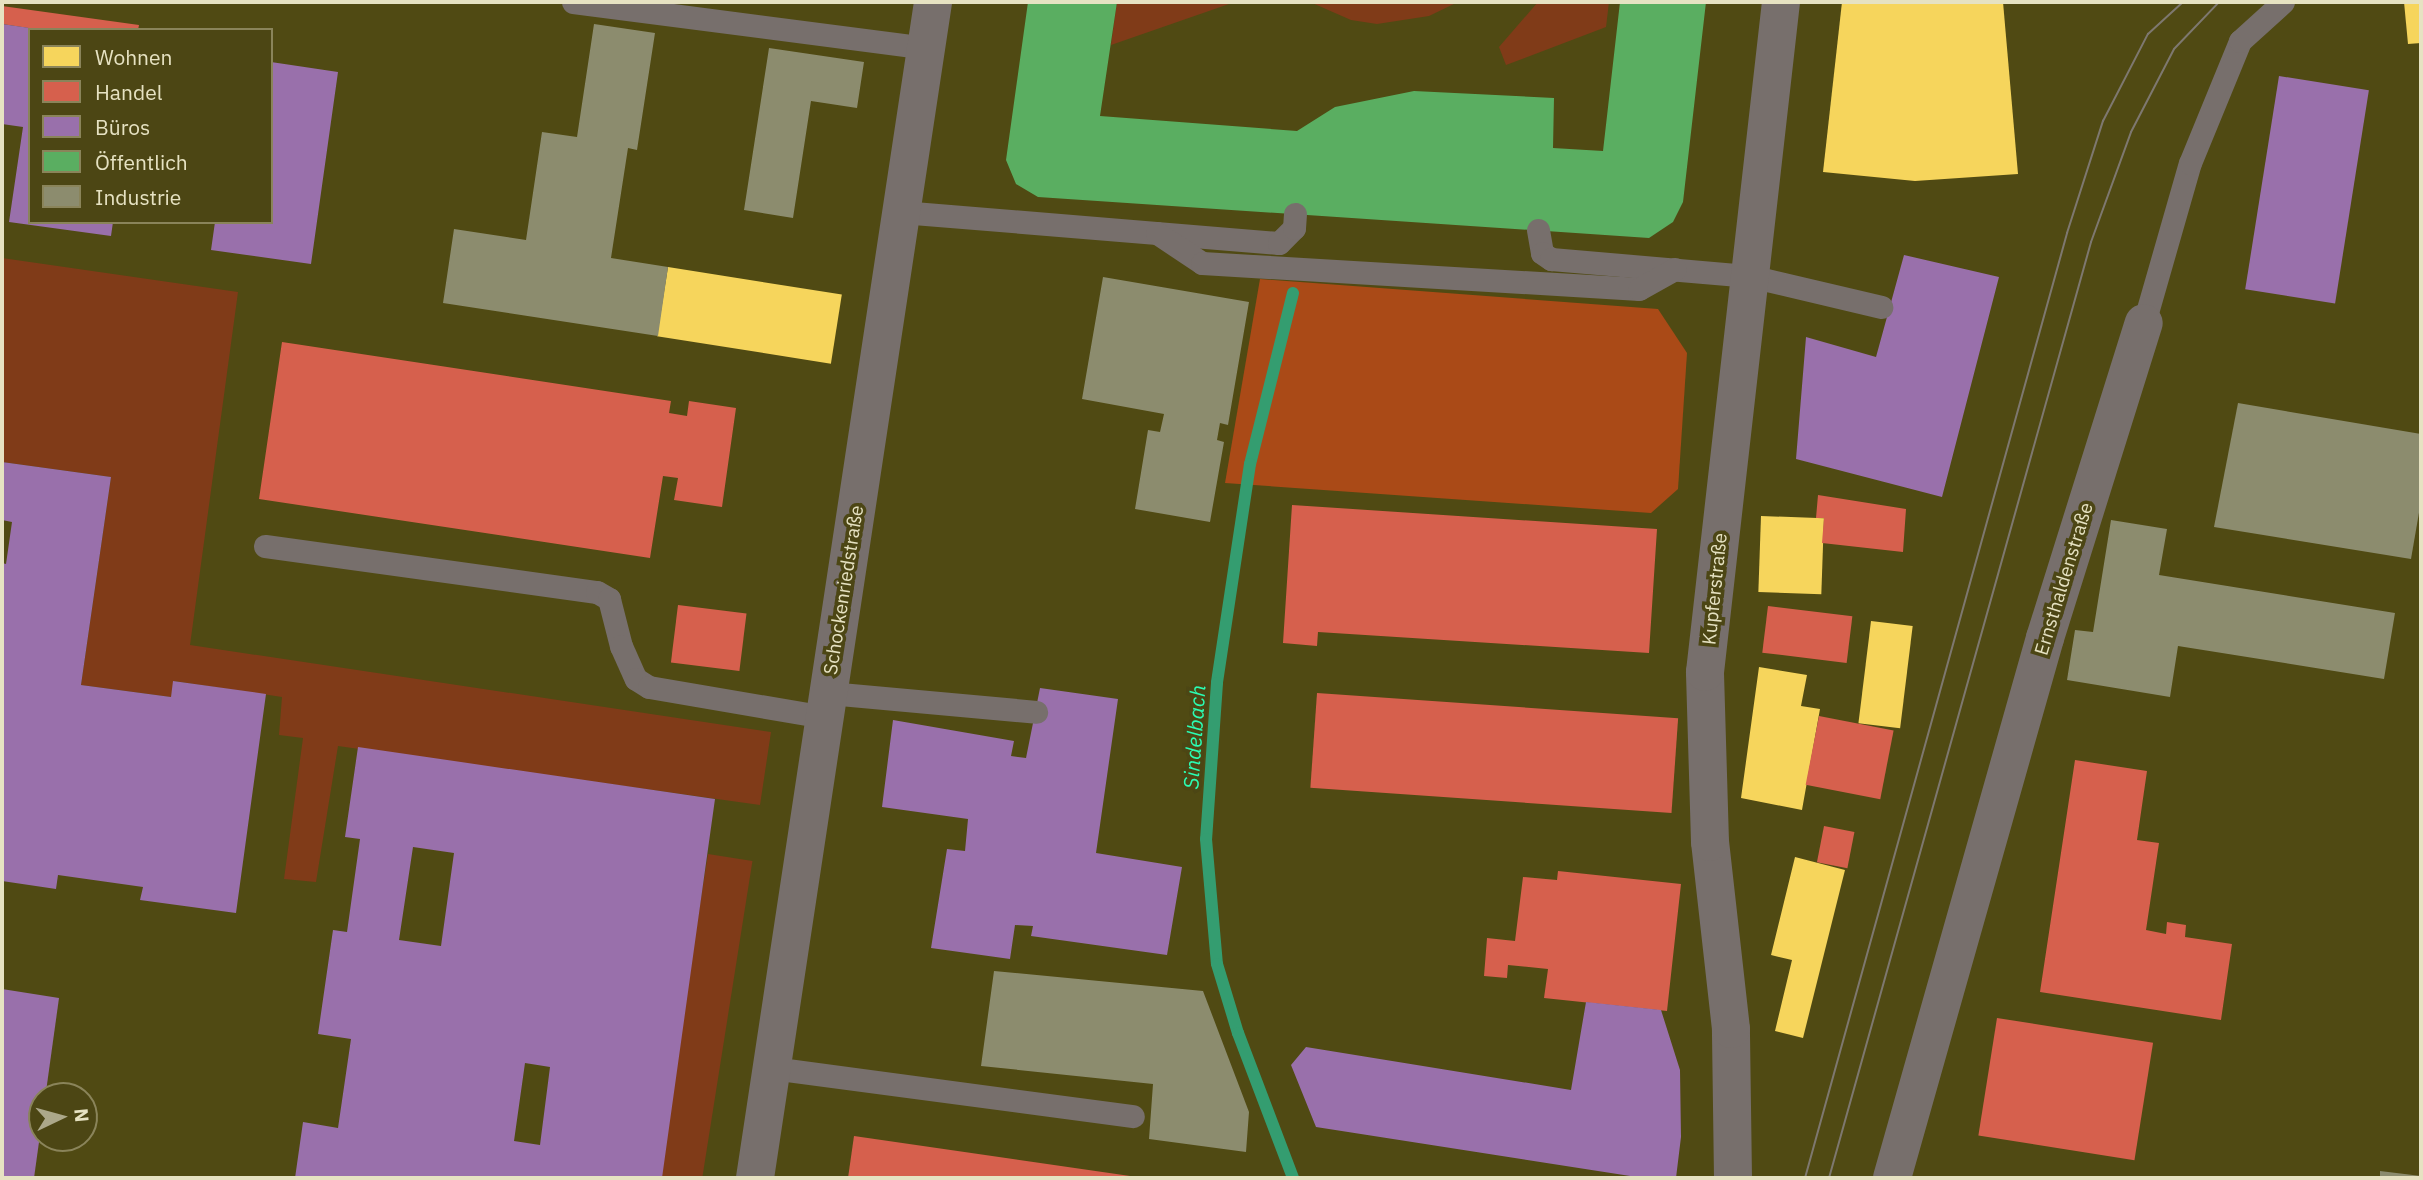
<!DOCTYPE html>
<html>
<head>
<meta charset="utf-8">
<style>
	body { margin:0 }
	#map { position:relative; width:2423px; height:1180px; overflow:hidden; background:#3f3c21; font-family:"IBM Plex Sans",sans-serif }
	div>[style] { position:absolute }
	.built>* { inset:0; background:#504a13 }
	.green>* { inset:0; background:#803b18; transform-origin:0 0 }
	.forest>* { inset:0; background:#aa4a17 }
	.homes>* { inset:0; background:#f6d55c; transform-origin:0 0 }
	.shops>* { inset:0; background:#d6604d; transform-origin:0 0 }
	.offices>* { inset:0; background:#9970ab; transform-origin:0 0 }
	.public>* { inset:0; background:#5aae61 }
	.industry>* { inset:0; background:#8c8c6e }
	.stream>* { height:12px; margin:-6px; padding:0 6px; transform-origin:6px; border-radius:6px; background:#349d70 }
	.service>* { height:23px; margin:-11.5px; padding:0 11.5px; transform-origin:11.5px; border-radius:11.5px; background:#776f6c }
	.minor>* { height:38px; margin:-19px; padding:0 19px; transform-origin:19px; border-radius:19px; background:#776f6c }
	.tram>* { height:2px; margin:-1px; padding:0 1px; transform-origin:1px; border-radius:1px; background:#7e786f }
	span { translate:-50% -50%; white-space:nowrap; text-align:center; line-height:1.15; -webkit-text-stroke:7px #4c4614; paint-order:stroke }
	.street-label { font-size:19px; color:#e6e2c2 }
	.water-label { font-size:21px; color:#2bfdb3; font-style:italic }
	.frame { position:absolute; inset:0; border:4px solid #e6e2c2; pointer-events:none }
	.legend { position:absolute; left:28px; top:28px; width:245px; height:196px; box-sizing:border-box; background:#4c4614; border:2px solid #8a845a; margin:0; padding:9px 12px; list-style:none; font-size:21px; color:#e6e2c2 }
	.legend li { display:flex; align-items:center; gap:14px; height:35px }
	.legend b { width:35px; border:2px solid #8a845a }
	.north { position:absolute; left:28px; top:1082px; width:70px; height:70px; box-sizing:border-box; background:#4c4614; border:2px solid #8a845a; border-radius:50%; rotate:85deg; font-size:19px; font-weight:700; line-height:28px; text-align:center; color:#e6e2c2 }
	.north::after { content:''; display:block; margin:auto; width:24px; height:32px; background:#aca88a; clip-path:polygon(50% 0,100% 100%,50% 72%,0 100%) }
</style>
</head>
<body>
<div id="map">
	<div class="built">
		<i style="clip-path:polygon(evenodd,2px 2px,2421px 2px,2421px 1178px,2px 1178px,2px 2px,30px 30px,271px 30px,271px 222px,30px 222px,30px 30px,2px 2px,42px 1096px,84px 1096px,84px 1138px,42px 1138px,42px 1096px)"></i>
	</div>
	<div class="green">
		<i style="clip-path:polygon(1117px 2px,1228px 2px,1229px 4px,1111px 45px)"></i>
		<i style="clip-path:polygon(1310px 2px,1458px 2px,1429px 16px,1377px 24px,1351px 20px)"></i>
		<i style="clip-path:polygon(1538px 2px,1609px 2px,1606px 27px,1506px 65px,1499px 47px)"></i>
		<i style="clip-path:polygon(2px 258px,238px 292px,190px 645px,771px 732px,760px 805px,338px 746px,316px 882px,284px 879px,303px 738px,279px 735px,282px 697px,174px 681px,171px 697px,81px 685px,111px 477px,2px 462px)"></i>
		<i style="left:708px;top:854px;width:45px;height:327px;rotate:9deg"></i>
	</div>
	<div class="forest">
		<i style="clip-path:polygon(1260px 279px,1658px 309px,1687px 353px,1678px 489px,1651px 513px,1225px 483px)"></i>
	</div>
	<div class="homes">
		<i style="clip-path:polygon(1842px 2px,2003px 2px,2018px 174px,1915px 181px,1823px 172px)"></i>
		<i style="clip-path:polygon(2404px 2px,2421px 2px,2421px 43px,2408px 44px)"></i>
		<i style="left:668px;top:267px;width:176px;height:70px;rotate:9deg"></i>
		<i style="left:1761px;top:516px;width:63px;height:76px;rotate:2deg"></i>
		<i style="left:1871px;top:621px;width:42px;height:103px;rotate:7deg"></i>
		<i style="clip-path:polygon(1759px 667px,1807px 675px,1801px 706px,1820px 709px,1802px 810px,1741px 798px)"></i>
		<i style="clip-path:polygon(1795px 857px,1845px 870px,1803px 1038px,1775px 1031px,1792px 960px,1771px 955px)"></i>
	</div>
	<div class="shops">
		<i style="clip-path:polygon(2px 6px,139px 25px,138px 30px,42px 30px,2px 24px)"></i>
		<i style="clip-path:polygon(282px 342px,671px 401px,669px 413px,687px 416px,689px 401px,736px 408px,722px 507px,674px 500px,678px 478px,663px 476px,650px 558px,259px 499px)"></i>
		<i style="clip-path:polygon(1818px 495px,1906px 509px,1903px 552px,1822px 543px,1824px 518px,1816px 518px)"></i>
		<i style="clip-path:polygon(1292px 505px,1657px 529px,1649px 653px,1318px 632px,1317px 646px,1283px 643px)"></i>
		<i style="left:678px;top:605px;width:69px;height:58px;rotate:7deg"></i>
		<i style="left:1768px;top:606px;width:85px;height:47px;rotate:7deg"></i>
		<i style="left:1317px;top:693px;width:362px;height:95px;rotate:4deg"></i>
		<i style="left:1819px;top:716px;width:76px;height:70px;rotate:11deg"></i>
		<i style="clip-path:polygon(2075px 760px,2147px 771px,2137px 840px,2159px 843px,2146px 930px,2166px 934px,2167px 922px,2186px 925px,2185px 937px,2232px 944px,2221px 1020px,2040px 992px)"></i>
		<i style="left:1824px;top:826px;width:31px;height:37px;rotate:11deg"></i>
		<i style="clip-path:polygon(1558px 871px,1681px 884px,1667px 1011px,1544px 998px,1548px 969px,1508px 965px,1507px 978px,1484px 976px,1487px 938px,1515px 941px,1523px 877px,1557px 880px)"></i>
		<i style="left:1997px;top:1018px;width:158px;height:119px;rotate:9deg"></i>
		<i style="clip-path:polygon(854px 1136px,1137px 1177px,1137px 1178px,848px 1178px)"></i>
	</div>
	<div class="offices">
		<i style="clip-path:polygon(2px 24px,30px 28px,30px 222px,113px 222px,111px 236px,9px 222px,23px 127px,2px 124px)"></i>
		<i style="clip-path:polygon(271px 62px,338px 72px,311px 264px,211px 250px,215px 222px,271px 222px)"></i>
		<i style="left:2279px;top:76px;width:91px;height:216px;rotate:9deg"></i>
		<i style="clip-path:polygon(1904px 255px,1999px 277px,1942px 497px,1796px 459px,1806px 337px,1876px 357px)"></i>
		<i style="clip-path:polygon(2px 462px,111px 477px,81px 685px,171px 697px,173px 681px,266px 694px,236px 913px,140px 900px,143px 887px,58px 875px,56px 889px,2px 881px,2px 563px,6px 564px,12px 522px,2px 520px)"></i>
		<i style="clip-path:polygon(1040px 688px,1118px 699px,1096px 853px,1182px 867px,1167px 955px,1031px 936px,1033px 926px,1015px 925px,1010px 959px,931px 948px,947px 849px,965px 851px,968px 819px,882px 807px,893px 720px,1014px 741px,1011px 756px,1026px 758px)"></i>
		<i style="clip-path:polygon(evenodd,358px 747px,715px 799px,662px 1178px,295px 1178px,303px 1122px,338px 1128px,351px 1039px,318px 1034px,333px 930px,347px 932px,360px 839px,345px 837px,358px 747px,413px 847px,454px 853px,441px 946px,399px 940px,413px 847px,358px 747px,525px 1063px,550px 1067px,540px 1145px,514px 1141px,525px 1063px)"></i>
		<i style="clip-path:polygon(2px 989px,59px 998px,34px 1178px,2px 1178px)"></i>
		<i style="clip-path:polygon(1586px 1002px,1661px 1010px,1680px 1070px,1681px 1137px,1676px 1178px,1643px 1178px,1316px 1127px,1291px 1065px,1306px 1047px,1571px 1090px)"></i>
	</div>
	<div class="public">
		<i style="clip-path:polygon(1028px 2px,1117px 2px,1100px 116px,1297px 131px,1335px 107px,1414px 91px,1554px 98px,1553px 148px,1603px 151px,1620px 2px,1706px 2px,1683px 202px,1673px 222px,1649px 238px,1038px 197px,1016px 184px,1006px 160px)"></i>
	</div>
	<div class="industry">
		<i style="clip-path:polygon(594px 24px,655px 33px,637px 150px,628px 148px,611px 258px,668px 267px,658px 336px,443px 303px,454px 229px,526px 240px,542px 132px,577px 137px)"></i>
		<i style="clip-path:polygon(769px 48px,864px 62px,857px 108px,811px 101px,793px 218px,744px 210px)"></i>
		<i style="clip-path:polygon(1103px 277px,1249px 302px,1228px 425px,1220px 423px,1217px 440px,1224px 442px,1210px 522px,1135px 509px,1148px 430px,1160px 432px,1164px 414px,1082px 399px)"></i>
		<i style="clip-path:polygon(2238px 403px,2421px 434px,2421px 501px,2411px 559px,2214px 527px)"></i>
		<i style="clip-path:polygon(2111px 520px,2167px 529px,2159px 575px,2395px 613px,2384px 679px,2178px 646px,2170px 697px,2067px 680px,2075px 630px,2093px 632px)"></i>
		<i style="clip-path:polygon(994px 971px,1203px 991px,1249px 1112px,1246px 1152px,1149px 1139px,1153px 1084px,981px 1066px)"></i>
		<i style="clip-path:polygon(2380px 1171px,2421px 1176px,2421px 1178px,2380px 1178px)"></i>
	</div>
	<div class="stream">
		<i style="left:1293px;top:293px;width:176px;rotate:104.1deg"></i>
		<i style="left:1250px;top:464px;width:221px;rotate:98.6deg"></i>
		<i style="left:1217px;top:683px;width:156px;rotate:94deg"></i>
		<i style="left:1206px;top:839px;width:125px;rotate:85deg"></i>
		<i style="left:1217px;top:964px;width:72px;rotate:73.1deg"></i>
		<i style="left:1238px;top:1033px;width:155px;rotate:69.2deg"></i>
	</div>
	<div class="service">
		<i style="left:573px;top:2px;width:356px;rotate:7.4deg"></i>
		<i style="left:901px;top:212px;width:379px;rotate:4.7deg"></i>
		<i style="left:1279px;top:243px;width:21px;rotate:-45deg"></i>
		<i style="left:1294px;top:228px;width:14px;rotate:-86deg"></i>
		<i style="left:1538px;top:230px;width:23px;rotate:80deg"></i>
		<i style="left:1542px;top:253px;width:11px;rotate:34deg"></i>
		<i style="left:1551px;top:259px;width:200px;rotate:4.9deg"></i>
		<i style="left:1750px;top:276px;width:135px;rotate:13.3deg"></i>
		<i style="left:1157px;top:233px;width:54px;rotate:33.7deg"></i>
		<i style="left:1202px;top:263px;width:438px;rotate:3.4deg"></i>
		<i style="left:1639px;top:289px;width:41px;rotate:-29.1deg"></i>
		<i style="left:2144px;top:323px;width:166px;rotate:-74deg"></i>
		<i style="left:2190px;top:163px;width:132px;rotate:-67.7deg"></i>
		<i style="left:2240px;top:41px;width:58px;rotate:-42.2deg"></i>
		<i style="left:265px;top:546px;width:335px;rotate:7.9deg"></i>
		<i style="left:597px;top:592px;width:14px;rotate:30deg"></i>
		<i style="left:609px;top:599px;width:49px;rotate:75.7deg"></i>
		<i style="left:621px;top:646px;width:36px;rotate:66deg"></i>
		<i style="left:636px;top:679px;width:15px;rotate:32deg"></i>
		<i style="left:649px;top:687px;width:179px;rotate:9.7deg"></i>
		<i style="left:829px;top:693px;width:208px;rotate:5.2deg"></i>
		<i style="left:772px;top:1068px;width:364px;rotate:7.6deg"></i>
	</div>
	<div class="minor">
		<i style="left:755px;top:1178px;width:1189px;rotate:-81.39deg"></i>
		<i style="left:1733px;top:1178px;width:149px;rotate:-90.8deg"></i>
		<i style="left:1731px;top:1029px;width:188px;rotate:-96.4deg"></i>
		<i style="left:1710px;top:842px;width:170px;rotate:-91.7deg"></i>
		<i style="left:1705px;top:672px;width:674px;rotate:-83.53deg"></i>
		<i style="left:1892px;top:1178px;width:561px;rotate:-74.18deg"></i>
		<i style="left:2045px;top:638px;width:330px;rotate:-72.6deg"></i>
	</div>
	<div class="tram">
		<i style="left:1805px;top:1178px;width:981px;rotate:-74.5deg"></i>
		<i style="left:2067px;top:233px;width:118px;rotate:-72.2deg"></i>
		<i style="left:2103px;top:121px;width:98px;rotate:-62.7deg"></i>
		<i style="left:2148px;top:34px;width:47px;rotate:-42.4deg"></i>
		<i style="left:1829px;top:1178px;width:972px;rotate:-74.36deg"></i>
		<i style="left:2091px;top:242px;width:117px;rotate:-70deg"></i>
		<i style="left:2131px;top:132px;width:93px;rotate:-62.6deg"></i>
		<i style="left:2174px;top:49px;width:65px;rotate:-46.2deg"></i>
	</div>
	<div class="street-label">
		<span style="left:2064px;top:579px;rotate:-73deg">Ernsthaldenstraße</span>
		<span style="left:1715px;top:589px;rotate:-84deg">Kupferstraße</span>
		<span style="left:844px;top:590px;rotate:-81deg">Schockenriedstraße</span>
	</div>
	<div class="water-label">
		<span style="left:1194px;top:737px;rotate:-86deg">Sindelbach</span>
	</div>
	<div class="frame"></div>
	<ul class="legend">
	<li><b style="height:19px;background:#f6d55c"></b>Wohnen</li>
	<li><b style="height:19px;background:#d6604d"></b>Handel</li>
	<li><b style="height:19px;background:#9970ab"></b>Büros</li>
	<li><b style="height:19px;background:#5aae61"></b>Öffentlich</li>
	<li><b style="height:19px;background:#8c8c6e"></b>Industrie</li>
	</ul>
	<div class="north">N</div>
</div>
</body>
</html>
